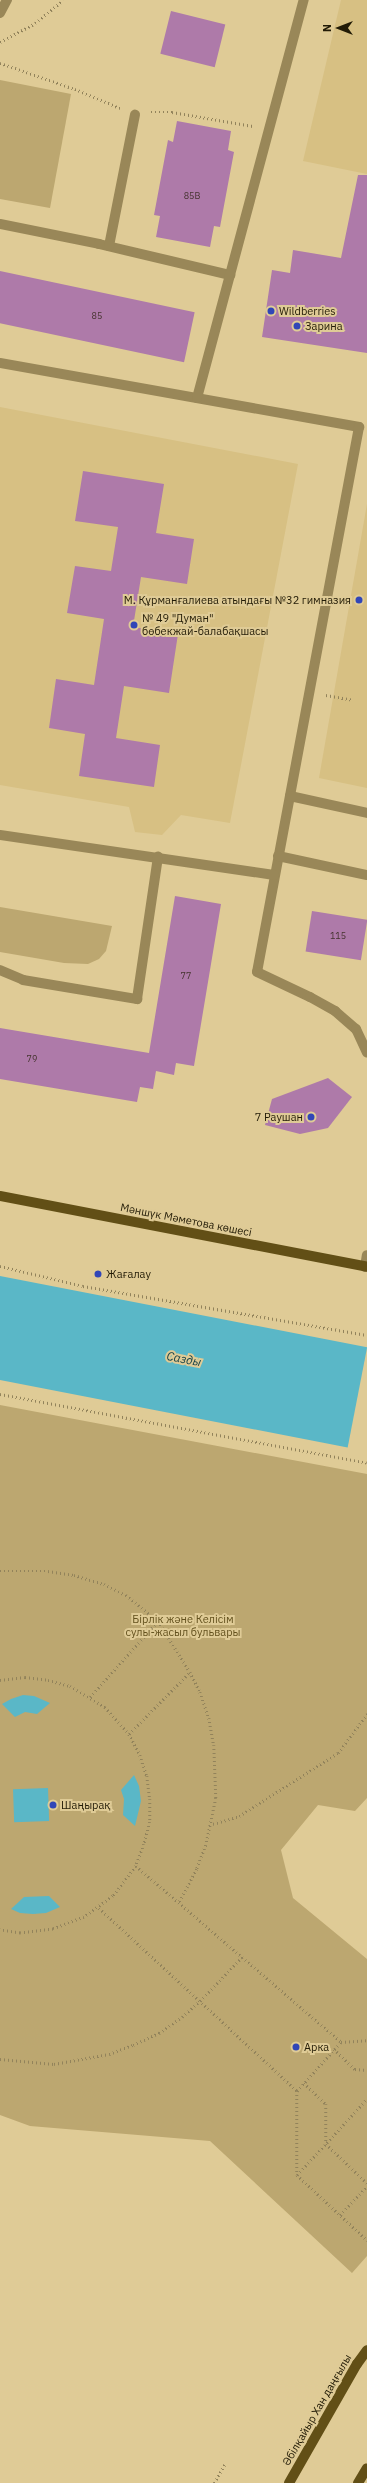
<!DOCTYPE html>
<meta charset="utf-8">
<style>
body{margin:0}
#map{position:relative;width:367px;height:2483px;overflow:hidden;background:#dfcb96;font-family:"IBM Plex Sans",sans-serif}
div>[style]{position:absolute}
.built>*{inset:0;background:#d7c083}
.green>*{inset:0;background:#bca770}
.water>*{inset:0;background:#5ab7c7;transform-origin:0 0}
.building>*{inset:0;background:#ae7aa9;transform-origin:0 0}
.path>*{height:2.5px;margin-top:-1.25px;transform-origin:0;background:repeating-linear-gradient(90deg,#92835b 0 1px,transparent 0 4px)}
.minor>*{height:10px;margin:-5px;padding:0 5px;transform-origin:5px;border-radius:5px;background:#998758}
.major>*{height:10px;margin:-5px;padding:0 5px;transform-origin:5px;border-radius:5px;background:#624f16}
.dots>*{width:11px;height:11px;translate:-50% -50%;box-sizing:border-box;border:2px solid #dfcb96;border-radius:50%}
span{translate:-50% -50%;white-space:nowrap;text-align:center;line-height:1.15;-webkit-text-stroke:4px #dfcb96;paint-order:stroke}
.number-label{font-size:9px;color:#45332f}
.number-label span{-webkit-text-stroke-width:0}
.poi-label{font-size:11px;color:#221b06}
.left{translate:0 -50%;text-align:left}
.right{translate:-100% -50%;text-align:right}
.street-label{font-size:11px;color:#221b06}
.park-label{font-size:11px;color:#63511e}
.water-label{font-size:12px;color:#133f46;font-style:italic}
.north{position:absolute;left:319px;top:8px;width:40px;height:40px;-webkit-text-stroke:3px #dfcb96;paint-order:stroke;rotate:270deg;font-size:11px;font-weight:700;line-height:16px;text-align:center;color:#221b06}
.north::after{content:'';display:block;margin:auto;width:14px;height:18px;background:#221b06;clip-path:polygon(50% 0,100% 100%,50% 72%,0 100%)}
</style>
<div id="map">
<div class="built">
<i style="clip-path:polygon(341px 0,367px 0,367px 174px,303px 161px)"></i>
<i style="clip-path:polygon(0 407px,298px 464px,230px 823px,181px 815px,162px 835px,135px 832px,129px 807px,0 785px)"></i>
<i style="clip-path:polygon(367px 504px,367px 788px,319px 778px)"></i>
</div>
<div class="green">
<i style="clip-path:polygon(0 80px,71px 94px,50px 208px,0 199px)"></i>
<i style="clip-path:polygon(0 907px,112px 926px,106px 951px,99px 959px,88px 964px,64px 963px,0 952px)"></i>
<i style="clip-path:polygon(0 1405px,367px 1474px,367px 1798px,355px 1811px,318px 1805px,281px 1850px,293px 1898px,367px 1959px,367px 2256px,352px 2273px,210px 2141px,30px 2126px,0 2115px)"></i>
</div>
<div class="water">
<i style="left:0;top:1276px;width:374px;height:102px;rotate:11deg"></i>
<i style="clip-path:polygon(23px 1695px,34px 1696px,50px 1703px,37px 1714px,25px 1712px,15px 1717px,2px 1704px,11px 1699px)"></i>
<i style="clip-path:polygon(134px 1775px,139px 1786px,141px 1801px,135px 1826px,123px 1815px,124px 1799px,121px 1790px)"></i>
<i style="left:48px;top:1788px;width:33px;height:35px;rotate:88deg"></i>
<i style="clip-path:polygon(49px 1896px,60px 1907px,46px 1913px,33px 1914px,20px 1913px,11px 1909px,24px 1897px)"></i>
</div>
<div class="building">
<i style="left:171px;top:11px;width:56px;height:44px;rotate:14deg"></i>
<i style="clip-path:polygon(177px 121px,231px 131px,228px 150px,234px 152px,220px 227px,214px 226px,210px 247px,156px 237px,160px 216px,154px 215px,168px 140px,173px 142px)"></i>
<i style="clip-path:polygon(358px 175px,367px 175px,367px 353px,262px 337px,272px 270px,290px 273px,293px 250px,341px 258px)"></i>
<i style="left:0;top:271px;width:199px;height:51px;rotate:12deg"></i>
<i style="clip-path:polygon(83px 471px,164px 484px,156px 533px,194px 539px,187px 584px,141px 577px,133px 627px,178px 634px,169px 693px,124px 686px,116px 738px,160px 745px,154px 787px,79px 776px,85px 734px,49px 728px,56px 679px,94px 685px,104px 619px,67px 613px,75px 566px,111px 571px,118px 527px,75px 521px)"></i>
<i style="clip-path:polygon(175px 896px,221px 904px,194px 1066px,176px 1063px,174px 1075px,156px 1071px,153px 1089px,140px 1087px,137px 1102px,0 1079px,0 1028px,149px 1053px)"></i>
<i style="left:312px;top:911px;width:56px;height:41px;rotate:9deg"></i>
<i style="clip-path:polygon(328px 1078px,352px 1097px,328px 1128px,300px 1134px,265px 1125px,272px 1099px)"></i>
</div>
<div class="path">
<i style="left:0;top:42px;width:40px;rotate:-28deg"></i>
<i style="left:35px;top:23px;width:36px;rotate:-39deg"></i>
<i style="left:0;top:63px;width:79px;rotate:19.1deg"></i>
<i style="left:75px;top:89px;width:49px;rotate:22.9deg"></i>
<i style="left:151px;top:112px;width:21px"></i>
<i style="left:172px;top:112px;width:82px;rotate:9.8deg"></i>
<i style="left:326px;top:695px;width:27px;rotate:10deg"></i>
<i style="left:0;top:1266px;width:85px;rotate:13.5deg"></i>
<i style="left:83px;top:1286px;width:288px;rotate:9.8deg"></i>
<i style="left:0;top:1394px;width:373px;rotate:10.6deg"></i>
<i style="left:0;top:1571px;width:48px"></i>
<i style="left:48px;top:1571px;width:26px;rotate:9deg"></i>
<i style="left:74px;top:1575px;width:31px;rotate:17deg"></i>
<i style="left:104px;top:1584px;width:25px;rotate:27deg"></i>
<i style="left:126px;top:1595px;width:41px;rotate:39.1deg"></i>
<i style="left:158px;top:1621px;width:60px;rotate:57.9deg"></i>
<i style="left:190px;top:1672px;width:22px;rotate:63deg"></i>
<i style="left:200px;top:1692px;width:28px;rotate:71deg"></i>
<i style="left:209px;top:1718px;width:27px;rotate:80deg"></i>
<i style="left:214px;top:1745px;width:53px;rotate:87.8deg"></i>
<i style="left:216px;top:1798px;width:48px;rotate:102deg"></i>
<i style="left:206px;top:1845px;width:26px;rotate:111deg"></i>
<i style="left:197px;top:1869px;width:38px;rotate:118deg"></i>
<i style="left:0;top:1680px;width:25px;rotate:-7deg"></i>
<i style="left:25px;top:1677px;width:23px;rotate:7deg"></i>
<i style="left:48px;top:1680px;width:23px;rotate:15deg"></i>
<i style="left:70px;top:1686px;width:41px;rotate:31deg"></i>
<i style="left:105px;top:1707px;width:36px;rotate:48deg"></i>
<i style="left:129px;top:1734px;width:24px;rotate:62deg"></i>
<i style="left:140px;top:1755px;width:22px;rotate:72deg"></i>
<i style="left:147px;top:1776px;width:23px;rotate:83deg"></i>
<i style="left:150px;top:1799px;width:23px;rotate:90deg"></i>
<i style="left:150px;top:1822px;width:23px;rotate:105deg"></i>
<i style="left:144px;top:1844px;width:23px;rotate:110deg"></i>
<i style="left:136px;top:1866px;width:38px;rotate:127deg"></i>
<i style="left:113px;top:1896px;width:36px;rotate:144deg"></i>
<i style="left:84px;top:1917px;width:33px;rotate:159deg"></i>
<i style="left:53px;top:1929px;width:33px;rotate:173deg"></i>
<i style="left:20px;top:1933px;width:20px;rotate:-171deg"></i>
<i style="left:90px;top:1697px;width:102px;rotate:-48.2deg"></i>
<i style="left:129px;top:1734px;width:87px;rotate:-45.5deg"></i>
<i style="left:213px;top:1824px;width:27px;rotate:-17deg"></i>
<i style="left:239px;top:1816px;width:117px;rotate:-32.5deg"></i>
<i style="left:338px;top:1753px;width:49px;rotate:-53.4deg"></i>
<i style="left:136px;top:1866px;width:270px;rotate:40.6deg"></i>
<i style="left:341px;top:2042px;width:26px;rotate:-4deg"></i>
<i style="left:99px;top:1908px;width:270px;rotate:42.7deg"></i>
<i style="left:297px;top:2091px;width:84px;rotate:90deg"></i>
<i style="left:297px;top:2175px;width:96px;rotate:42.9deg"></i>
<i style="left:334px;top:2049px;width:29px;rotate:44deg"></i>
<i style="left:355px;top:2069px;width:12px;rotate:5deg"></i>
<i style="left:0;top:2059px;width:54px;rotate:5.3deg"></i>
<i style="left:54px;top:2064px;width:56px;rotate:-10.3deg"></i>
<i style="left:109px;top:2054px;width:26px;rotate:-21deg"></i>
<i style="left:133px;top:2045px;width:29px;rotate:-25deg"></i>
<i style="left:159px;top:2033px;width:28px;rotate:-35deg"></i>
<i style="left:182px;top:2017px;width:24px;rotate:-42deg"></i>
<i style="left:200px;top:2001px;width:61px;rotate:-46.3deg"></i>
<i style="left:304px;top:2083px;width:30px;rotate:44deg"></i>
<i style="left:326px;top:2104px;width:40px;rotate:90deg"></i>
<i style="left:326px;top:2144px;width:57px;rotate:43.6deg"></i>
<i style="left:297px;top:2091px;width:66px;rotate:-48.1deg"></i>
<i style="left:297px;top:2175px;width:103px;rotate:-47.4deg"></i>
<i style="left:340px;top:2215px;width:40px;rotate:-47deg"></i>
<i style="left:214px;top:2483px;width:22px;rotate:-60deg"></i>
</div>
<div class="minor">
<i style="left:0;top:13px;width:15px;rotate:-62deg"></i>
<i style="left:0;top:224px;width:101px;rotate:11.4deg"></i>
<i style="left:99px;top:244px;width:135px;rotate:13.3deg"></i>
<i style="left:109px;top:246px;width:134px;rotate:-78.8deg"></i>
<i style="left:0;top:363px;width:365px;rotate:10.1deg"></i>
<i style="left:359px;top:427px;width:554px;rotate:100.6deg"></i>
<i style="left:257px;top:972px;width:59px;rotate:25.3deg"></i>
<i style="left:310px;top:997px;width:29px;rotate:29deg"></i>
<i style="left:335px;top:1011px;width:28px;rotate:41deg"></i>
<i style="left:356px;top:1029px;width:26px;rotate:65deg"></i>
<i style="left:197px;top:398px;width:412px;rotate:-75deg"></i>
<i style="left:290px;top:796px;width:79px;rotate:12.4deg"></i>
<i style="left:0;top:835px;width:277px;rotate:8.3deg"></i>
<i style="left:278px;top:856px;width:91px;rotate:12.1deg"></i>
<i style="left:0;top:970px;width:25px;rotate:23deg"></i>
<i style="left:23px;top:980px;width:116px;rotate:9.5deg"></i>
<i style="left:137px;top:999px;width:144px;rotate:-81.6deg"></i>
<i style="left:365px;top:1267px;width:12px;rotate:-81deg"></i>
</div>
<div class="major">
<i style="left:0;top:1196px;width:374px;rotate:10.9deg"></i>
<i style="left:289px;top:2483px;width:137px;rotate:-60.3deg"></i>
<i style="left:357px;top:2364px;width:17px;rotate:-54deg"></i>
<i style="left:358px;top:2483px;width:17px;rotate:-59deg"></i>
</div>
<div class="dots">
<i style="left:271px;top:311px;background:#3146b7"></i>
<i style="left:297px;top:326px;background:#3146b7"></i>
<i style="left:359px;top:600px;background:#3146b7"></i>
<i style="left:134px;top:625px;background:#3146b7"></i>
<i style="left:311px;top:1117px;background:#3146b7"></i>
<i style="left:98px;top:1274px;background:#3146b7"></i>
<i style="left:53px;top:1805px;background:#3146b7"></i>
<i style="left:296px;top:2047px;background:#3146b7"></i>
</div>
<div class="number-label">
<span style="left:192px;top:196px">85В</span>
<span style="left:97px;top:316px">85</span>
<span style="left:338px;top:936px">115</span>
<span style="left:186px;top:976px">77</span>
<span style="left:32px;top:1059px">79</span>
</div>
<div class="poi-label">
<span class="left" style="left:279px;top:311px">Wildberries</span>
<span class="left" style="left:305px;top:326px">Зарина</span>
<span class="right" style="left:351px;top:600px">М. Құрманғалиева атындағы №32 гимназия</span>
<span class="left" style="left:142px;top:625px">№ 49 "Думан"<br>бөбекжай-балабақшасы</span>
<span class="right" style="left:303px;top:1117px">7 Раушан</span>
<span class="left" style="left:106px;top:1274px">Жағалау</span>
<span class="left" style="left:61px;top:1805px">Шаңырақ</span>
<span class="left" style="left:304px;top:2047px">Арка</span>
</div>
<div class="street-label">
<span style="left:186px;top:1220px;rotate:11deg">Мәншүк Мәметова көшесі</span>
<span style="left:317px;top:2410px;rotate:-60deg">Әбілқайыр Хан даңғылы</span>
</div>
<div class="park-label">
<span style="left:183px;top:1626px">Бірлік және Келісім<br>сулы-жасыл бульвары</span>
</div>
<div class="water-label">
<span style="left:184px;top:1359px;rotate:11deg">Сазды</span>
</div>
<div class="north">N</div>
</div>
